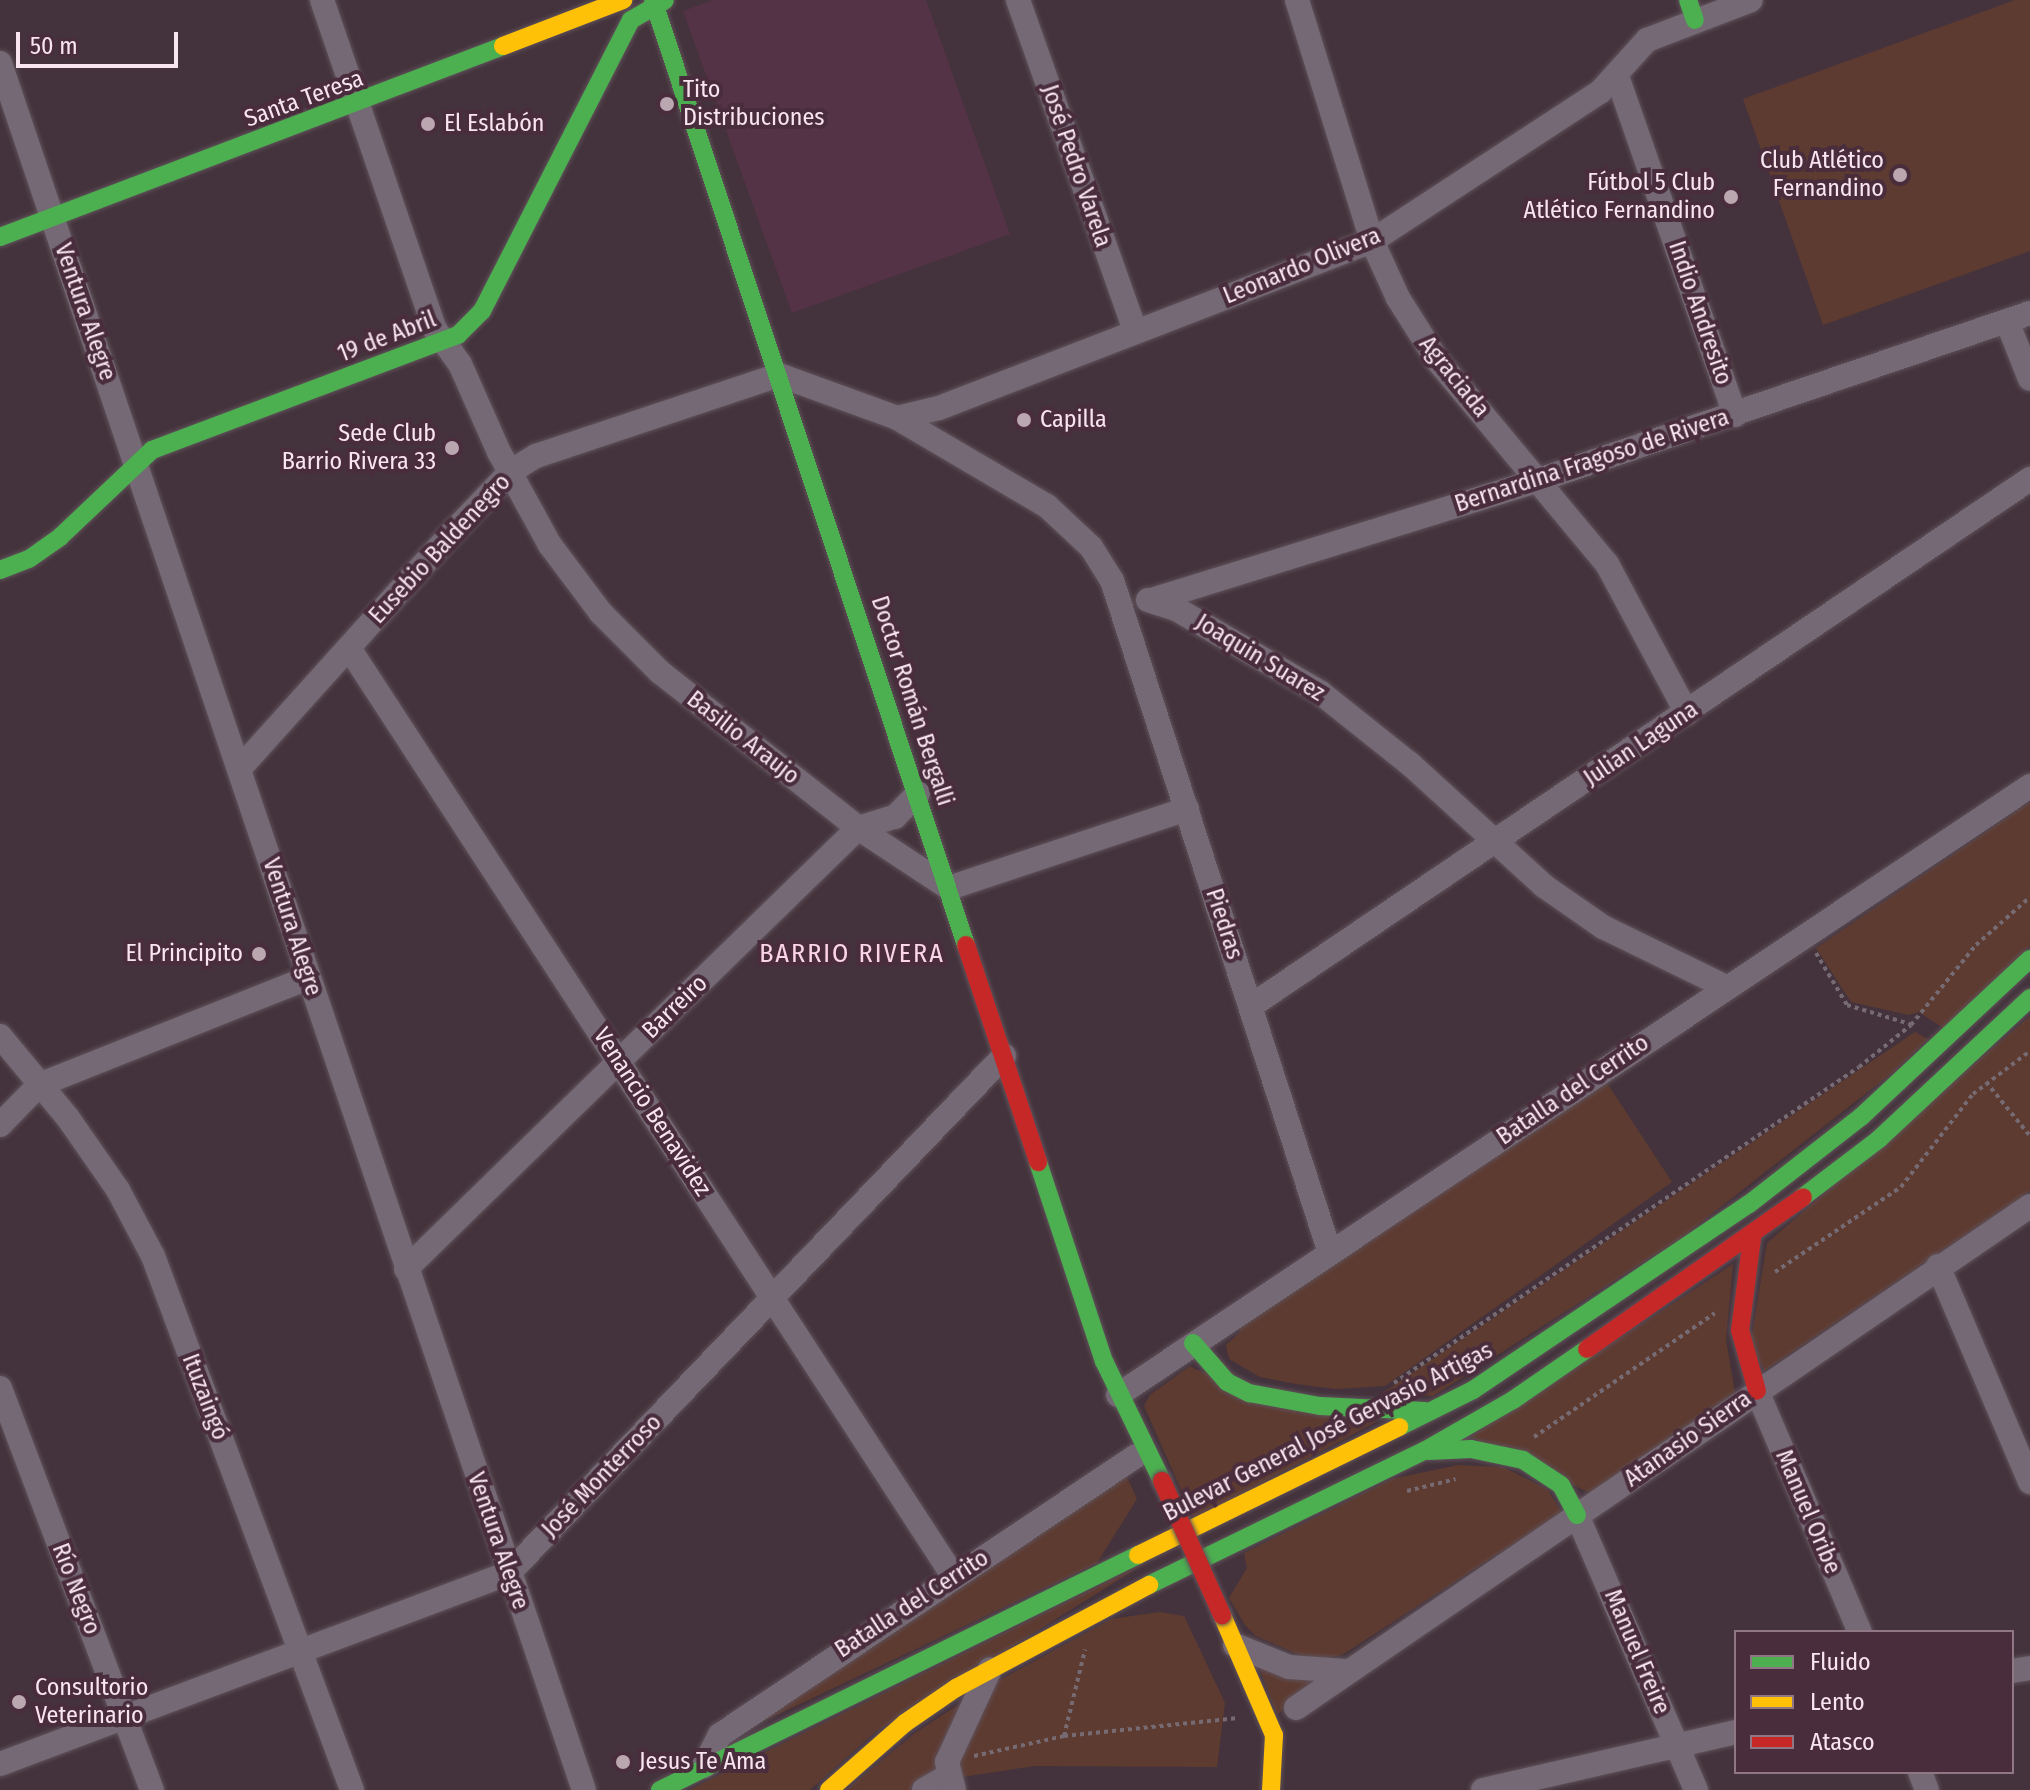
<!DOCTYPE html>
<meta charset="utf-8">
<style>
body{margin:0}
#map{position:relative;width:2030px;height:1790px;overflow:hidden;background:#44333c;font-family:"Fira Sans Condensed",sans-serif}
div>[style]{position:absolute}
.built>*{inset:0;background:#553346}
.green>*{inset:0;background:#5e3b31}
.path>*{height:4px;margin-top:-2px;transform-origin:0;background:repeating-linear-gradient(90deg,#766a73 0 4px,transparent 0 8px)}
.roads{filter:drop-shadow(0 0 2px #5f5159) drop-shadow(0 0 2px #5f5159)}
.street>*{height:24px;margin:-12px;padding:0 12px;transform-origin:12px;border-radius:12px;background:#746975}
.fast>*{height:18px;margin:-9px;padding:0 9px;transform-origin:9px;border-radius:9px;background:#4caf50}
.slow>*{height:18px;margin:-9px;padding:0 9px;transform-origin:9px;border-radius:9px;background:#ffc107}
.jam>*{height:18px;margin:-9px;padding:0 9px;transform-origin:9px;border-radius:9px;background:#c62828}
.bridges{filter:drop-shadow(0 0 2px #5f5159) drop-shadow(0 0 2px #5f5159)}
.jam-bridge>*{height:18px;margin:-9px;padding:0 9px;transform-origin:9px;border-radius:9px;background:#c62828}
.dots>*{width:22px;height:22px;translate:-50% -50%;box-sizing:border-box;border:4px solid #4a2d3c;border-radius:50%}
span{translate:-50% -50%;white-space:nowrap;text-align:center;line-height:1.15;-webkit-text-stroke:8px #4a2d3c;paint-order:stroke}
.poi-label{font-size:24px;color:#f9e5ef}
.left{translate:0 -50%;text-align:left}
.right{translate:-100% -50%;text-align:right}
.street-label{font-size:24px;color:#f9e5ef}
.neighbourhood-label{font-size:26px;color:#fcd5e8;letter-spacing:2px}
.legend{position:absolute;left:1734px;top:1630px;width:280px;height:144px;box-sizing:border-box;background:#4a2d3c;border:2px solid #907784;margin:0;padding:10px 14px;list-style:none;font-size:24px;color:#f9e5ef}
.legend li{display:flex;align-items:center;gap:16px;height:40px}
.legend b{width:40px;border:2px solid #907784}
.scale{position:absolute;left:16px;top:32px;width:162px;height:36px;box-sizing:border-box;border:4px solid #f9e5ef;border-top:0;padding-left:10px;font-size:24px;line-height:28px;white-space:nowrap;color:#f9e5ef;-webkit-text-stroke:6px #4a2d3c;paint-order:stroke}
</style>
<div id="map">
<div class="built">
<i style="clip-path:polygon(713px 0,926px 0,1010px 234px,792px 313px,683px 11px)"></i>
</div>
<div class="green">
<i style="clip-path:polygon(2015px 0,2030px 0,2030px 251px,1823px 325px,1743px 99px)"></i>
<i style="clip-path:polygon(2030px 802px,2030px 946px,1943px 1028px,1919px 1012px,1909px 1015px,1851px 1002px,1816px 948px)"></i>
<i style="clip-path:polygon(2030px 1016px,2030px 1191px,1764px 1371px,1751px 1341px,1767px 1243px)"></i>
<i style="clip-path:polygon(1915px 1032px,1928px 1039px,1892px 1073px,1681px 1238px,1433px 1396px,1381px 1394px)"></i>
<i style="clip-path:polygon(1605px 1080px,1672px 1182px,1385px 1386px,1336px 1389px,1296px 1384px,1260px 1377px,1229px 1359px,1226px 1345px,1240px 1332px,1239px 1326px)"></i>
<i style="clip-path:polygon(1733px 1264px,1726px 1339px,1735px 1393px,1590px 1493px,1470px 1437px)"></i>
<i style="clip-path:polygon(1190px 1366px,1197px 1370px,1376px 1422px,1194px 1519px,1144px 1406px,1150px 1395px)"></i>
<i style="clip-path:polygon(1458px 1465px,1503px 1467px,1547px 1489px,1562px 1512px,1342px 1655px,1324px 1659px,1300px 1655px,1256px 1636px,1245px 1625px,1229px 1598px,1247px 1568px,1244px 1553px,1392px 1479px)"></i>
<i style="clip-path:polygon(1126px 1475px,1137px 1499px,1097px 1563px,745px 1730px)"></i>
<i style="clip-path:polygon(1147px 1562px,874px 1733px,810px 1790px,689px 1790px)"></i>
<i style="clip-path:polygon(1160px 1612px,1184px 1616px,1225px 1703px,1217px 1767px,1034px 1766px,962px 1777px,934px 1790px,846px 1790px,915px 1733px,978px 1692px,1111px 1619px)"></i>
<i style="clip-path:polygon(1257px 1662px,1319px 1678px,1277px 1715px)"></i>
</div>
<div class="path">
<i style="left:1816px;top:953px;width:61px;rotate:59.2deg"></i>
<i style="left:1847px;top:1005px;width:66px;rotate:16.8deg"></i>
<i style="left:1986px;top:1082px;width:70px;rotate:50.8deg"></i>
<i style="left:1775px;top:1272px;width:152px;rotate:-34deg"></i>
<i style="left:1901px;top:1187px;width:118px;rotate:-52.3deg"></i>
<i style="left:1973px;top:1094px;width:71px;rotate:-37deg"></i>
<i style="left:1394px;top:1383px;width:562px;rotate:-34.2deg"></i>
<i style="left:1859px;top:1067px;width:67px;rotate:-38.9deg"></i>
<i style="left:1911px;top:1025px;width:103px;rotate:-50.9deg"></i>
<i style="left:1976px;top:945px;width:72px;rotate:-41.6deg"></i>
<i style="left:1534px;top:1437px;width:219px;rotate:-34.4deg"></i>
<i style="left:1407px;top:1491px;width:50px;rotate:-13.8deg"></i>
<i style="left:1064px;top:1736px;width:89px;rotate:-76.3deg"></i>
<i style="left:974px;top:1756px;width:92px;rotate:-12.5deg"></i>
<i style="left:1064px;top:1736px;width:175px;rotate:-5.9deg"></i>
</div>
<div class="roads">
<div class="street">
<i style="left:322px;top:0;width:347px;rotate:71.1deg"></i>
<i style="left:434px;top:328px;width:44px;rotate:54.2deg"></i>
<i style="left:460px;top:364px;width:96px;rotate:66.1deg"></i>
<i style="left:499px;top:452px;width:106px;rotate:61.3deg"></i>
<i style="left:550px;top:545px;width:85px;rotate:53.1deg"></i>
<i style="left:601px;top:613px;width:83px;rotate:45deg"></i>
<i style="left:660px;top:672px;width:252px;rotate:38.2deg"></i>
<i style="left:858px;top:828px;width:109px;rotate:33.4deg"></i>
<i style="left:949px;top:888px;width:251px;rotate:-18.4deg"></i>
<i style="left:1018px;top:0;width:351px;rotate:70.5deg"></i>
<i style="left:1297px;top:0;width:252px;rotate:72.7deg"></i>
<i style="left:1372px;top:241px;width:63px;rotate:65.5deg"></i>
<i style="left:1398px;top:298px;width:73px;rotate:57.8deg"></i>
<i style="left:1437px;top:360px;width:266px;rotate:50.2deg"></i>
<i style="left:1607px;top:564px;width:169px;rotate:61.8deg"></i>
<i style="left:0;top:63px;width:1823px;rotate:71.32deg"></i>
<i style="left:1617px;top:76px;width:359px;rotate:70.8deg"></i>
<i style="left:2007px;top:321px;width:62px;rotate:68.4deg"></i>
<i style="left:897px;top:418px;width:43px;rotate:-13.4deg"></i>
<i style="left:939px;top:408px;width:464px;rotate:-21.1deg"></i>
<i style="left:1372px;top:241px;width:272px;rotate:-33.2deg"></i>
<i style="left:1600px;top:92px;width:70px;rotate:-47.9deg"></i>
<i style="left:1647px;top:40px;width:111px;rotate:-21deg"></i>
<i style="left:1148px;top:600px;width:32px;rotate:18deg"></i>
<i style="left:1178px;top:610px;width:165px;rotate:30.1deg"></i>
<i style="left:1321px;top:693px;width:114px;rotate:38.6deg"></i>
<i style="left:1410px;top:764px;width:181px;rotate:42.3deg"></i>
<i style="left:1544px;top:886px;width:72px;rotate:34.8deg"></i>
<i style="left:1603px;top:927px;width:137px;rotate:26deg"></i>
<i style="left:1152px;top:600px;width:408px;rotate:-17.2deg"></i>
<i style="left:1542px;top:479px;width:515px;rotate:-18.79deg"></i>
<i style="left:349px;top:648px;width:1109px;rotate:56.93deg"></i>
<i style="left:241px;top:767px;width:315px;rotate:-48deg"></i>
<i style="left:452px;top:533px;width:84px;rotate:-46.4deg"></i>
<i style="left:510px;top:472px;width:31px;rotate:-32deg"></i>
<i style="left:536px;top:456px;width:256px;rotate:-18.4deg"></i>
<i style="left:779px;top:375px;width:126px;rotate:20deg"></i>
<i style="left:897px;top:418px;width:174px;rotate:30.4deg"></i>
<i style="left:1047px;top:506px;width:60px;rotate:43deg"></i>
<i style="left:1091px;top:547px;width:39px;rotate:58deg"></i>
<i style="left:1112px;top:580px;width:707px;rotate:72.05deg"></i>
<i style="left:1251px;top:1006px;width:941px;rotate:-34.08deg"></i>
<i style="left:0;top:1036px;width:107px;rotate:50.3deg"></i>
<i style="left:68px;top:1118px;width:88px;rotate:55.2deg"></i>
<i style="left:118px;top:1190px;width:75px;rotate:62.1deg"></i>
<i style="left:153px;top:1256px;width:570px;rotate:69.56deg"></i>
<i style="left:0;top:1125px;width:56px;rotate:-45.7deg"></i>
<i style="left:39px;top:1085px;width:289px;rotate:-21.7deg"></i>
<i style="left:1938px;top:1266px;width:235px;rotate:66.9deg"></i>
<i style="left:406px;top:1269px;width:631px;rotate:-44.29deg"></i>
<i style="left:858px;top:828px;width:39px;rotate:-17deg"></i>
<i style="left:895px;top:817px;width:33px;rotate:-46deg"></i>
<i style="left:0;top:1388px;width:430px;rotate:69.3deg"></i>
<i style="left:1757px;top:1391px;width:262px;rotate:66.9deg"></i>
<i style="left:1118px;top:1395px;width:1097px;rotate:-33.73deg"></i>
<i style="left:1577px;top:1515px;width:300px;rotate:66.6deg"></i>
<i style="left:1235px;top:1645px;width:58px;rotate:22.2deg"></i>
<i style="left:1289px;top:1667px;width:57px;rotate:4deg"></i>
<i style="left:2012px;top:1671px;width:18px;rotate:-9deg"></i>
<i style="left:1296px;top:1708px;width:889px;rotate:-34.37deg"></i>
<i style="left:0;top:1764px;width:544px;rotate:-20.57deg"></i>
<i style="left:509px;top:1573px;width:716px;rotate:-46.25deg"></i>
<i style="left:704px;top:1766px;width:35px;rotate:-63deg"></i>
<i style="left:720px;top:1735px;width:501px;rotate:-33.85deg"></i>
<i style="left:1920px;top:1772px;width:19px;rotate:69deg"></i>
<i style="left:924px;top:1790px;width:28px;rotate:-30deg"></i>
<i style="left:954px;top:1790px;width:29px;rotate:-104deg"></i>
<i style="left:947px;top:1762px;width:102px;rotate:-65.2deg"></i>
<i style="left:1483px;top:1790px;width:260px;rotate:-12.9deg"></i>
</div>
<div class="fast">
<i style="left:653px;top:0;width:995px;rotate:71.67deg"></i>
<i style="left:1688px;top:0;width:21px;rotate:71deg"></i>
<i style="left:0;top:237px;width:538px;rotate:-20.79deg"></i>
<i style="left:0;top:570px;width:31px;rotate:-21deg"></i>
<i style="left:29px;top:559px;width:38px;rotate:-35deg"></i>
<i style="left:60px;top:537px;width:127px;rotate:-43.4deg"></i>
<i style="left:152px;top:450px;width:327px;rotate:-20.6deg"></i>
<i style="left:458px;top:335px;width:34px;rotate:-45deg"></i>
<i style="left:482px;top:311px;width:327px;rotate:-62.9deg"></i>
<i style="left:631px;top:20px;width:39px;rotate:-30deg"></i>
<i style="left:1038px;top:1162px;width:210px;rotate:71.7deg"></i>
<i style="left:1104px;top:1361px;width:133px;rotate:64.2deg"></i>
<i style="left:1803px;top:1197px;width:96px;rotate:-37.3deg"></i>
<i style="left:1879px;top:1139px;width:207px;rotate:-43deg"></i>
<i style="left:1193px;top:1343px;width:52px;rotate:48.9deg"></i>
<i style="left:1227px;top:1382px;width:25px;rotate:27deg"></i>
<i style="left:1249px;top:1393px;width:72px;rotate:10.4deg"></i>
<i style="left:1320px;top:1406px;width:105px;rotate:2.7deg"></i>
<i style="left:1399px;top:1427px;width:83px;rotate:-26.6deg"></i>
<i style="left:1473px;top:1390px;width:333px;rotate:-34deg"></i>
<i style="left:1749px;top:1204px;width:143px;rotate:-37.9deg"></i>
<i style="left:1862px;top:1116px;width:230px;rotate:-43.1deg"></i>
<i style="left:1429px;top:1451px;width:42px;rotate:-2.7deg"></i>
<i style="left:1471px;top:1449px;width:53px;rotate:11.9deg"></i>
<i style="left:1523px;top:1460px;width:45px;rotate:33.3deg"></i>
<i style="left:1561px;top:1485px;width:34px;rotate:62deg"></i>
<i style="left:1149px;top:1585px;width:306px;rotate:-26deg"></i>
<i style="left:1424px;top:1451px;width:103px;rotate:-29.8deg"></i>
<i style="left:1513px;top:1400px;width:90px;rotate:-34.6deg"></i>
<i style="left:660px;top:1790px;width:533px;rotate:-26.18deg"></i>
</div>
<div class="slow">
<i style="left:503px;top:46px;width:129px;rotate:-21deg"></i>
<i style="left:1138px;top:1555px;width:291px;rotate:-26.1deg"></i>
<i style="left:1222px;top:1615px;width:131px;rotate:66.6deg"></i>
<i style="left:1274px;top:1735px;width:55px;rotate:93.1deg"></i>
<i style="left:829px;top:1790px;width:101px;rotate:-41.4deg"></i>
<i style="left:905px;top:1723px;width:62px;rotate:-34.5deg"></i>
<i style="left:956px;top:1688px;width:219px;rotate:-28.1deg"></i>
</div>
<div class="jam">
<i style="left:966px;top:945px;width:229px;rotate:71.6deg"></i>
<i style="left:1752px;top:1238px;width:93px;rotate:97.4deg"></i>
<i style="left:1740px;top:1330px;width:63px;rotate:74.4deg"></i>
<i style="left:1587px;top:1349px;width:264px;rotate:-35.1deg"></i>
</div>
</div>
<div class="bridges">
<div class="jam-bridge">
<i style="left:1162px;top:1481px;width:147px;rotate:65.9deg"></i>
</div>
</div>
<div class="dots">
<i style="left:667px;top:104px;background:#baa7b0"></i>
<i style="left:428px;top:124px;background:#baa7b0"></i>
<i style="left:1900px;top:175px;background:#baa7b0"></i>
<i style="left:1731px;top:197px;background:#baa7b0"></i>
<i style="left:1024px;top:420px;background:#baa7b0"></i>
<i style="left:452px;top:448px;background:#baa7b0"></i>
<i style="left:259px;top:954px;background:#baa7b0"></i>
<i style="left:19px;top:1702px;background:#baa7b0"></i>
<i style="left:623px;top:1762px;background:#baa7b0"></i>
</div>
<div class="poi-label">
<span class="left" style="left:683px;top:104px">Tito<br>Distribuciones</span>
<span class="left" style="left:444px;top:124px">El Eslabón</span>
<span class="right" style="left:1884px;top:175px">Club Atlético<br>Fernandino</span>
<span class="right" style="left:1715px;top:197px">Fútbol 5 Club<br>Atlético Fernandino</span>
<span class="left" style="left:1040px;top:420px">Capilla</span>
<span class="right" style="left:436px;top:448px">Sede Club<br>Barrio Rivera 33</span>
<span class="right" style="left:243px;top:954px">El Principito</span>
<span class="left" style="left:35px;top:1702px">Consultorio<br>Veterinario</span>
<span class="left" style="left:639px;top:1762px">Jesus Te Ama</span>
</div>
<div class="street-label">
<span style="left:304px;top:99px;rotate:-20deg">Santa Teresa</span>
<span style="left:1076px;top:166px;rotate:71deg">José Pedro Varela</span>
<span style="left:1302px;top:266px;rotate:-22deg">Leonardo Olivera</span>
<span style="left:85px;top:312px;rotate:71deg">Ventura Alegre</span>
<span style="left:1700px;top:313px;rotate:71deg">Indio Andresito</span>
<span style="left:387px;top:337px;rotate:-21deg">19 de Abril</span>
<span style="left:1454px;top:377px;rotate:51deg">Agraciada</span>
<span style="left:1592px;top:461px;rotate:-18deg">Bernardina Fragoso de Rivera</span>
<span style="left:440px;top:549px;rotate:-47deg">Eusebio Baldenegro</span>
<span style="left:1260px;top:658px;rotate:31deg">Joaquin Suarez</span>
<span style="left:912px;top:701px;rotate:72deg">Doctor Román Bergalli</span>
<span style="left:743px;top:738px;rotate:38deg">Basilio Araujo</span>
<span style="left:1641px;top:744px;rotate:-34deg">Julian Laguna</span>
<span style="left:1224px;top:924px;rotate:72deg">Piedras</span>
<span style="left:292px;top:927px;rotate:72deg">Ventura Alegre</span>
<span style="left:675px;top:1007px;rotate:-44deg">Barreiro</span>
<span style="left:1573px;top:1090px;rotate:-34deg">Batalla del Cerrito</span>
<span style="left:652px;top:1112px;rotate:57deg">Venancio Benavidez</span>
<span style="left:205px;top:1397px;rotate:69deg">Ituzaingó</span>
<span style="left:1328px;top:1432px;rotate:-27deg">Bulevar General José Gervasio Artigas</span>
<span style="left:1688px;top:1439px;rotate:-35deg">Atanasio Sierra</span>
<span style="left:602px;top:1476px;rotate:-46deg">José Monterroso</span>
<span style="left:1808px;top:1512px;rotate:67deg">Manuel Oribe</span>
<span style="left:498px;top:1541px;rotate:71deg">Ventura Alegre</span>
<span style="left:76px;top:1589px;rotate:69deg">Río Negro</span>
<span style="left:912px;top:1604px;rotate:-33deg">Batalla del Cerrito</span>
<span style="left:1637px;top:1652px;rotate:67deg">Manuel Freire</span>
</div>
<div class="neighbourhood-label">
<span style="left:852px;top:954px">BARRIO RIVERA</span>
</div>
<ul class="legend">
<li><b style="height:10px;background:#4caf50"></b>Fluido</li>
<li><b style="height:10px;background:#ffc107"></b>Lento</li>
<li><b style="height:10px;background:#c62828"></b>Atasco</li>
</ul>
<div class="scale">50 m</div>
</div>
